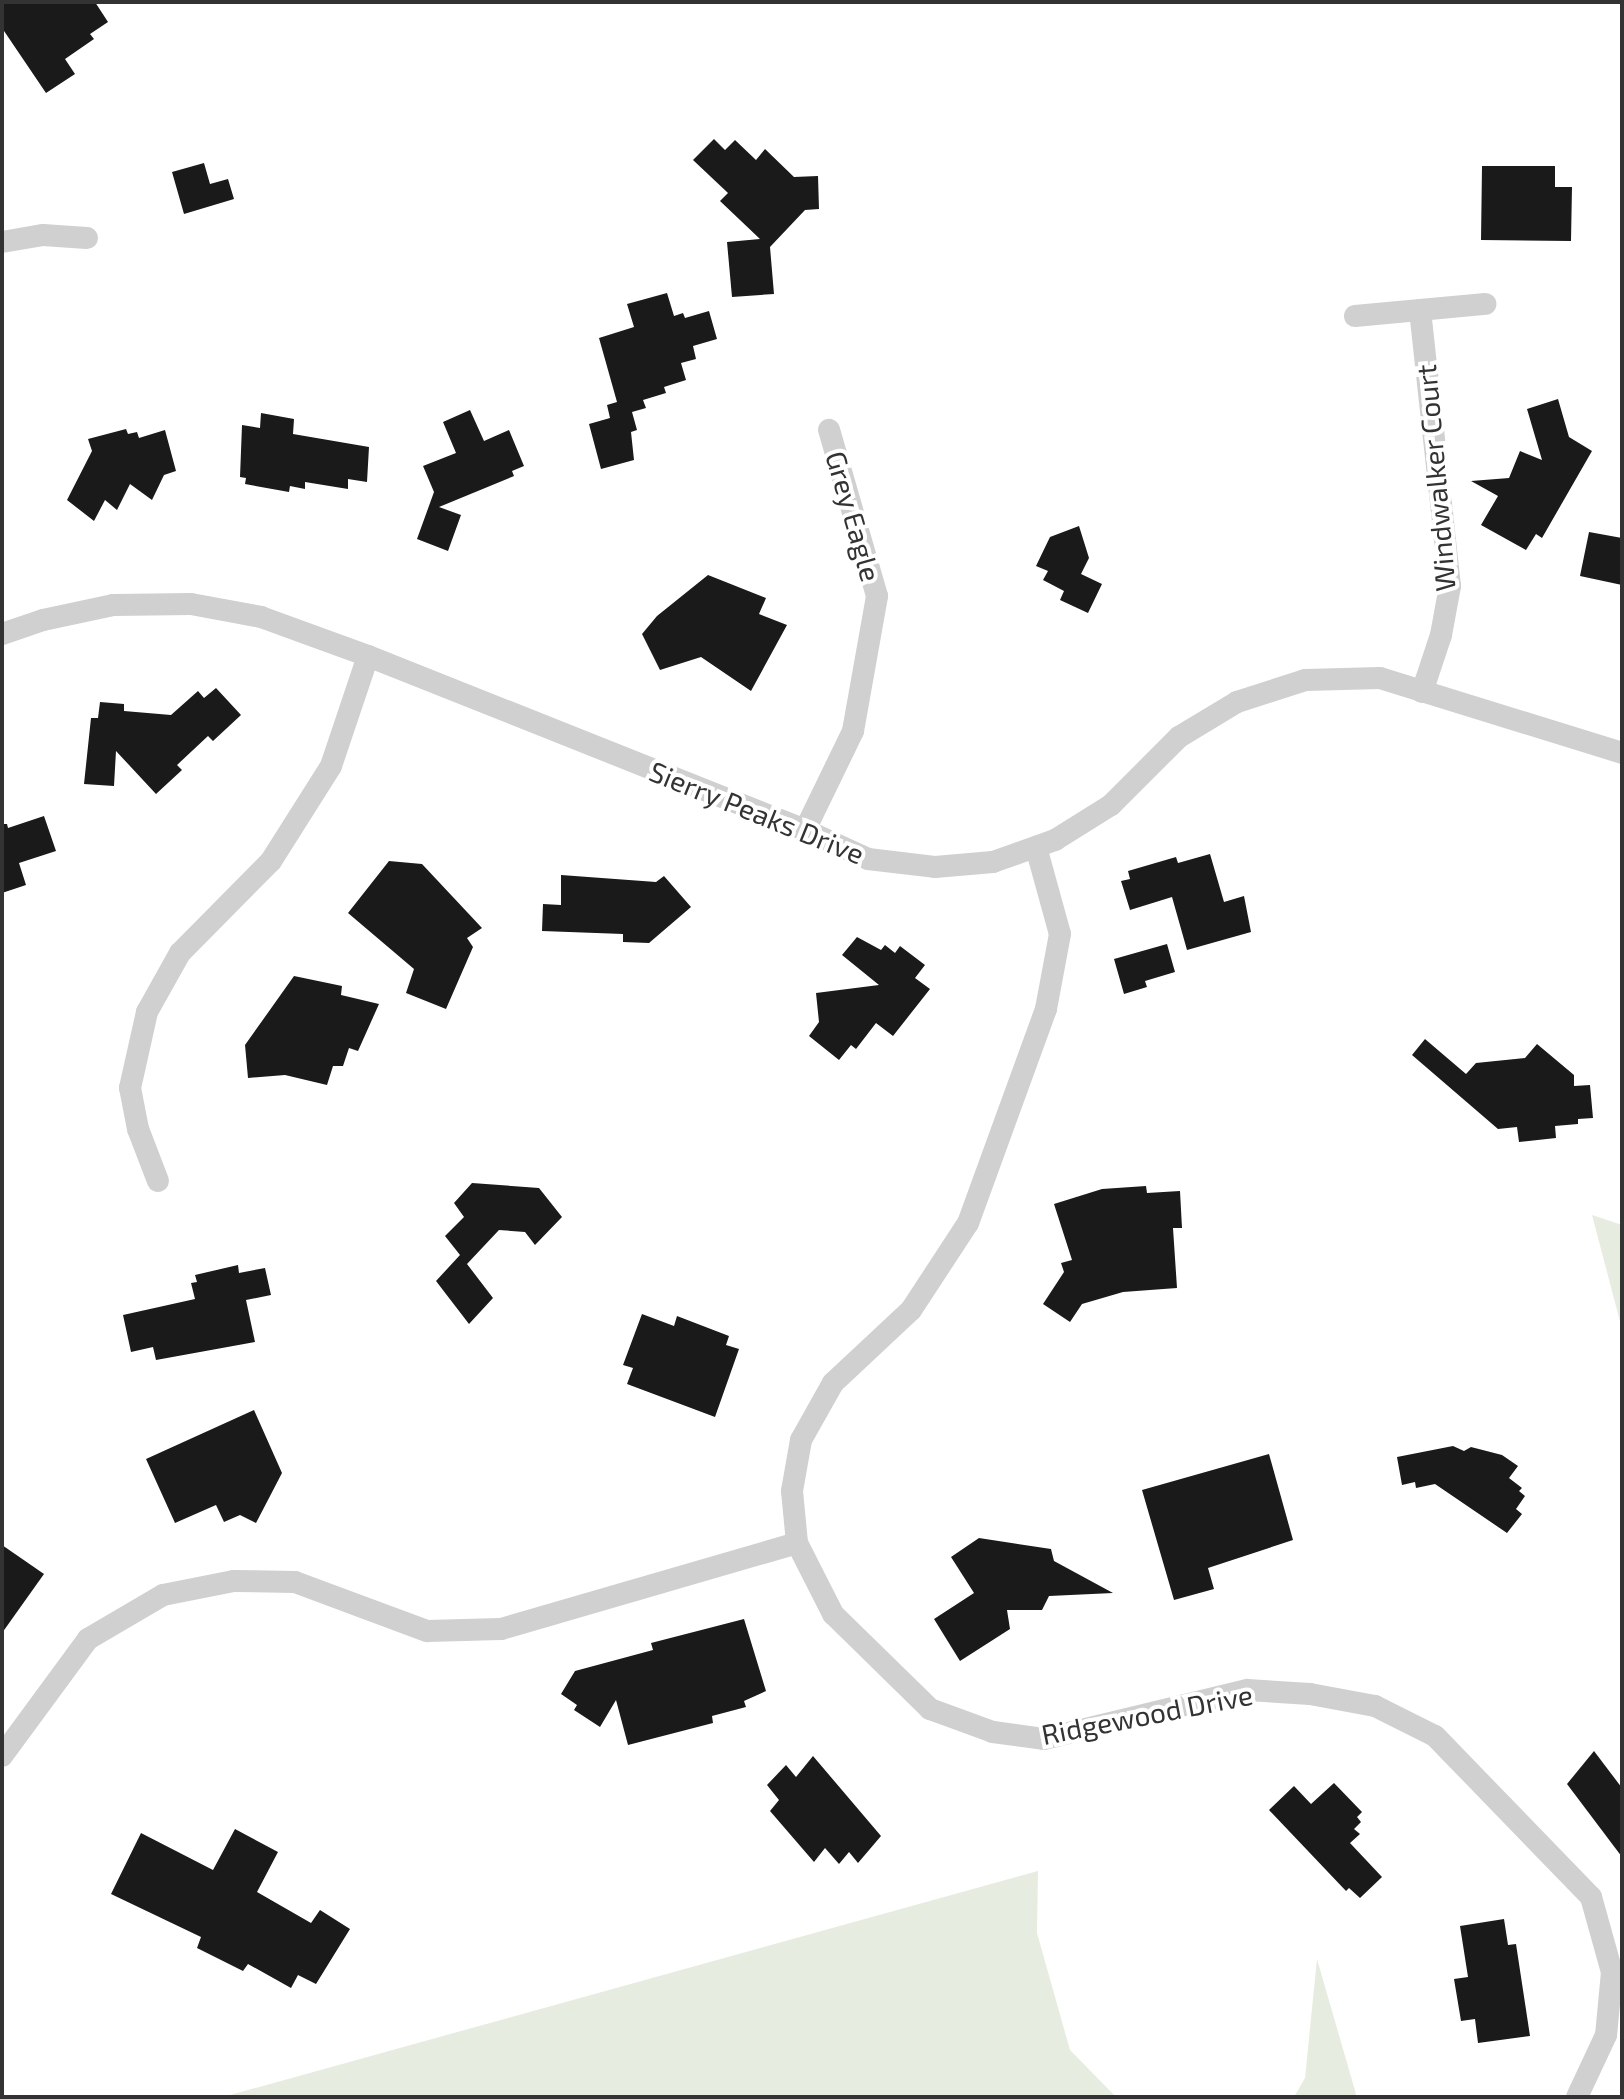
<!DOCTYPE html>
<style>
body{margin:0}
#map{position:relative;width:1624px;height:2099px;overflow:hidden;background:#fff;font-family:"Exo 2",sans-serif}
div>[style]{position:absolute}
.green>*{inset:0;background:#e6ecdf}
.building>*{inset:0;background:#1a1a1a}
.street>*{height:22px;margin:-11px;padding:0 11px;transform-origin:11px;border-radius:11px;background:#d0d0d0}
span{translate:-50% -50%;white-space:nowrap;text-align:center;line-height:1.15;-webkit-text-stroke:8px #fff;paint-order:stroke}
.street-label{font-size:28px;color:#333}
.frame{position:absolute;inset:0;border:4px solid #333;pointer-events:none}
</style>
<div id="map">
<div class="green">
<i style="clip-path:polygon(1592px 1215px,1622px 1225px,1622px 1329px)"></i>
<i style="clip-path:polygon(1038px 1871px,1037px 1933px,1070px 2050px,1116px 2097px,223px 2097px)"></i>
<i style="clip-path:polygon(1317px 1959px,1356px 2094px,1355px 2097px,1294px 2097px,1305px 2078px)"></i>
</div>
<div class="building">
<i style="clip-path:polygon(2px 2px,95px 2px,108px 22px,90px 34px,94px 39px,65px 59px,75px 74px,46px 93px,2px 28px)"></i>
<i style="clip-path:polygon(714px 139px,725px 150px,735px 140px,756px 160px,765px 149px,794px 177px,818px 176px,819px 209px,805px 210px,770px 247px,774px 294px,732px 297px,727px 242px,760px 239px,720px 201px,728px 193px,693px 160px)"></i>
<i style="clip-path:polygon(204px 163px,210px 184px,228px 179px,234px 199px,184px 214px,172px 172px)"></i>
<i style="clip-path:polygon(1482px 166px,1555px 166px,1555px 187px,1572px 187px,1571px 241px,1481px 240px)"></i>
<i style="clip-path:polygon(667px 293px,674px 316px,683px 313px,685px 318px,709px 311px,717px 339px,693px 346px,696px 359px,681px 363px,686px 380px,664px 387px,666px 393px,643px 400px,646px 408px,632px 412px,637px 430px,631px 432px,634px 460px,601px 469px,589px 424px,610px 418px,607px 405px,617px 402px,599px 338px,634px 327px,627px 304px)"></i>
<i style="clip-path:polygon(1558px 399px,1569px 437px,1592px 451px,1542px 538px,1536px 534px,1526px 550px,1481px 525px,1498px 496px,1471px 481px,1509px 478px,1520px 451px,1542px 460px,1527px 409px)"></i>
<i style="clip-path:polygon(470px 410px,484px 441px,509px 430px,524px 466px,512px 471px,514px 476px,439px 507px,461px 515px,448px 551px,417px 539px,434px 492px,423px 466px,456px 453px,443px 422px)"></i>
<i style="clip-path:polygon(261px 413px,294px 419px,293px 434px,369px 447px,367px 482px,348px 479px,348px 489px,305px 482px,305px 489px,290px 486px,289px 492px,245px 484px,246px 478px,240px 477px,242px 425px,260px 428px)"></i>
<i style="clip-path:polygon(126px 429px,128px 434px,137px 432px,139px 438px,165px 430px,176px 471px,164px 475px,152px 500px,130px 484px,117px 510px,105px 500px,94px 521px,67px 500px,92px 451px,88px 439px)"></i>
<i style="clip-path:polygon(1079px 526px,1089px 558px,1081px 574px,1102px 584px,1088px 613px,1060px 600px,1064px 591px,1043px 580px,1048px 571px,1036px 566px,1050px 537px)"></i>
<i style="clip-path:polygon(1589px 532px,1622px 538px,1622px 585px,1580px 576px)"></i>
<i style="clip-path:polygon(708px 575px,766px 598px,759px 614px,787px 625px,751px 691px,701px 657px,660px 670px,642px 634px,657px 616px)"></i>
<i style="clip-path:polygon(216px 688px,241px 715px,213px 741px,208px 736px,177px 765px,182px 770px,156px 794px,116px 751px,114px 786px,84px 784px,91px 718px,98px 718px,100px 702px,124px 704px,124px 711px,171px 715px,198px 691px,204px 698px)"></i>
<i style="clip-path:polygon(44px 816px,56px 851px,19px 863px,26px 885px,2px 893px,2px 824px,7px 824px,8px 828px)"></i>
<i style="clip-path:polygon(1210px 854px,1224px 902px,1244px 896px,1251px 932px,1187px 950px,1172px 897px,1130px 910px,1121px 881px,1130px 879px,1128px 871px,1176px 857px,1178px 863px)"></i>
<i style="clip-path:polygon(389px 861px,422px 864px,482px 928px,467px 938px,473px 947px,446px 1009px,406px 993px,414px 969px,348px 913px)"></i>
<i style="clip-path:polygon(561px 875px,656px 882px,664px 876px,691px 907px,649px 943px,623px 942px,623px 934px,542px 931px,543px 904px,561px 905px)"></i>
<i style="clip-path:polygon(857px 937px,881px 950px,885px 945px,895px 953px,900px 946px,925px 965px,915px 978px,930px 989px,893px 1036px,876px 1023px,856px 1049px,851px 1045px,839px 1060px,809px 1036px,819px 1022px,816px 993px,879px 985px,842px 955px)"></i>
<i style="clip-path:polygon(1167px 944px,1175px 972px,1145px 981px,1147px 987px,1124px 994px,1114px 959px)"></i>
<i style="clip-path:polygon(294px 976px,342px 986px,341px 995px,379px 1004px,358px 1051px,349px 1048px,343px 1066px,333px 1066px,327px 1085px,285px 1075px,248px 1078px,245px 1045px)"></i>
<i style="clip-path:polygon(1425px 1039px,1466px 1074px,1476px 1063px,1525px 1058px,1537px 1044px,1574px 1075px,1574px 1086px,1590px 1085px,1593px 1118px,1578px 1119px,1578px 1124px,1555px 1126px,1556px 1138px,1519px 1142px,1517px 1127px,1498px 1129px,1412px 1055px)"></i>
<i style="clip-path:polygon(472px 1183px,539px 1188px,562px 1217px,535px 1245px,525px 1232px,499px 1230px,467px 1264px,493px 1298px,469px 1324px,436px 1281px,460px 1255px,445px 1236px,464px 1217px,454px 1203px)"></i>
<i style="clip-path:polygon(1146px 1186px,1147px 1193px,1180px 1191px,1182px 1228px,1173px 1228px,1177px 1288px,1123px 1292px,1082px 1304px,1070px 1322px,1043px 1304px,1064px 1272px,1061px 1263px,1072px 1260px,1054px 1204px,1102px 1189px)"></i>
<i style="clip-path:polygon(238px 1265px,239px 1273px,265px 1268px,271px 1295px,246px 1300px,255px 1342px,156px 1360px,153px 1347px,131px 1352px,123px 1315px,195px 1299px,191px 1283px,197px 1282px,195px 1275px)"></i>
<i style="clip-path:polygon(642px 1314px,674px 1326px,677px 1316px,729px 1336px,726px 1345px,739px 1349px,715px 1417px,627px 1384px,633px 1368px,623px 1365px)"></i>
<i style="clip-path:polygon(254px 1410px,282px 1473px,256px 1523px,240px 1515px,224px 1522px,216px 1505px,175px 1523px,146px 1459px)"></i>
<i style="clip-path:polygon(1453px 1446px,1464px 1451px,1471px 1447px,1502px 1455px,1518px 1466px,1509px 1478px,1522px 1488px,1519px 1491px,1525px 1496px,1516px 1509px,1522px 1514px,1507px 1533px,1435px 1484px,1416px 1488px,1415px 1482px,1402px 1485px,1397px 1457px)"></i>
<i style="clip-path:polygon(1269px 1454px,1293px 1540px,1208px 1568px,1214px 1589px,1174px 1600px,1142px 1490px)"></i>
<i style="clip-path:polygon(979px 1538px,1051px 1549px,1054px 1561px,1113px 1593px,1049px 1596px,1042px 1610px,1007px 1610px,1010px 1629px,960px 1661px,934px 1619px,974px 1593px,951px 1557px)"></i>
<i style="clip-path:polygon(2px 1545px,44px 1574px,2px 1633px)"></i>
<i style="clip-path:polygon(744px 1619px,766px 1691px,744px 1701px,746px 1707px,712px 1716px,713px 1723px,628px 1745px,616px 1700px,600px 1727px,574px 1710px,577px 1705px,561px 1694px,575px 1671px,653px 1650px,651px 1643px)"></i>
<i style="clip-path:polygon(1594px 1751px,1622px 1788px,1622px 1857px,1567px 1784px)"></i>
<i style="clip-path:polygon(813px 1756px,881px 1836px,858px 1863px,849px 1852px,839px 1864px,825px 1848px,814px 1862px,770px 1811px,779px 1800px,767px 1785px,786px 1765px,796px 1777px)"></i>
<i style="clip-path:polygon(1334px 1783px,1362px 1812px,1357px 1817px,1361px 1822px,1354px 1829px,1360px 1834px,1350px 1843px,1382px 1877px,1360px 1898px,1349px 1888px,1346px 1891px,1269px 1810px,1294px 1786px,1311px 1804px)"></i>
<i style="clip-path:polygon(235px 1829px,278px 1852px,257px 1892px,311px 1923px,320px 1910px,350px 1929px,316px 1984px,298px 1975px,291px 1988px,248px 1964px,243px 1971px,197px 1948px,201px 1937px,111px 1894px,141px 1833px,213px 1870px)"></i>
<i style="clip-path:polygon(1504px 1919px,1508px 1945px,1516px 1944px,1530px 2036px,1478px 2043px,1475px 2019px,1461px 2021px,1454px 1979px,1468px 1977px,1460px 1926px)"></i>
</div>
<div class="street">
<i style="left:2px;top:242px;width:42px;rotate:-9.7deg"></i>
<i style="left:43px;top:235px;width:44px;rotate:3.9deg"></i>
<i style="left:1420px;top:310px;width:278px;rotate:83.8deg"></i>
<i style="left:1450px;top:586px;width:50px;rotate:100.4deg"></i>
<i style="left:1441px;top:635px;width:60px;rotate:108.4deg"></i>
<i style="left:1355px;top:316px;width:131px;rotate:-5.3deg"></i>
<i style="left:2px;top:634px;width:43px;rotate:-18.9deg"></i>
<i style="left:43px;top:620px;width:72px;rotate:-12.1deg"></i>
<i style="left:113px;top:605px;width:78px;rotate:-0.7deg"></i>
<i style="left:191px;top:604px;width:71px;rotate:10.5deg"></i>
<i style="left:261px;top:617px;width:114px;rotate:20deg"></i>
<i style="left:368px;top:656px;width:470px;rotate:21.7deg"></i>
<i style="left:805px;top:830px;width:69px;rotate:24.7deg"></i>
<i style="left:868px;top:859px;width:67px;rotate:6.8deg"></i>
<i style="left:935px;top:867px;width:58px;rotate:-4.9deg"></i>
<i style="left:993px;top:862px;width:66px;rotate:-19.5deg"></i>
<i style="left:1055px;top:840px;width:66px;rotate:-32deg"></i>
<i style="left:1111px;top:805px;width:96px;rotate:-45deg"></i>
<i style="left:1179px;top:737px;width:68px;rotate:-31.1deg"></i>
<i style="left:1237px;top:702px;width:71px;rotate:-17.9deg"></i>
<i style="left:1305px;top:680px;width:75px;rotate:-1.5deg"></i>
<i style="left:1380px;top:678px;width:253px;rotate:17.2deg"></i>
<i style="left:805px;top:830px;width:110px;rotate:-64.1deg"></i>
<i style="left:853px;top:731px;width:137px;rotate:-79.9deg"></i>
<i style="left:877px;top:596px;width:173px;rotate:-106.1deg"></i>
<i style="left:1036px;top:847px;width:90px;rotate:74.6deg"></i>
<i style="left:1060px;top:934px;width:76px;rotate:100.6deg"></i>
<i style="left:1046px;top:1009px;width:228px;rotate:110deg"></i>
<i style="left:968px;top:1223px;width:104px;rotate:123.2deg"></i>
<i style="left:911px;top:1310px;width:107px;rotate:136.9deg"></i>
<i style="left:833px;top:1383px;width:65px;rotate:119.3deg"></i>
<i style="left:801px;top:1440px;width:52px;rotate:100deg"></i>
<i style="left:792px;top:1491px;width:52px;rotate:84.5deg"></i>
<i style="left:797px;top:1543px;width:80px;rotate:63.1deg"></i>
<i style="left:833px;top:1614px;width:136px;rotate:44.4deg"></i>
<i style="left:930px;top:1709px;width:67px;rotate:20.1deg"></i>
<i style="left:993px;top:1732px;width:51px;rotate:7.8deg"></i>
<i style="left:1044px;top:1739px;width:209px;rotate:-13.6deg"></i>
<i style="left:1247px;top:1690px;width:63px;rotate:3.6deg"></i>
<i style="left:1310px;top:1694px;width:66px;rotate:10.5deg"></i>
<i style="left:1375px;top:1706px;width:67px;rotate:26.6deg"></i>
<i style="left:1435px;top:1736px;width:224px;rotate:45.9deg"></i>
<i style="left:1591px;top:1897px;width:78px;rotate:74.4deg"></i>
<i style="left:1612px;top:1972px;width:63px;rotate:95.4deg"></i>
<i style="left:1606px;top:2035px;width:68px;rotate:115.1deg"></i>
<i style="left:158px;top:1181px;width:56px;rotate:-111deg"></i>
<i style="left:138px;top:1129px;width:42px;rotate:-101deg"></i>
<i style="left:130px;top:1088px;width:78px;rotate:-77.4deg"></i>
<i style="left:147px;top:1012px;width:68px;rotate:-60.8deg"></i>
<i style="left:180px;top:953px;width:129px;rotate:-45.3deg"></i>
<i style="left:271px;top:861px;width:112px;rotate:-57.7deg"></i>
<i style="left:331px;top:766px;width:116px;rotate:-71.4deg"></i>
<i style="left:2px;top:1756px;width:145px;rotate:-53.7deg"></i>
<i style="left:88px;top:1639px;width:87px;rotate:-30.4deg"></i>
<i style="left:163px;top:1595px;width:72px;rotate:-11.2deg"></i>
<i style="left:234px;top:1581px;width:61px;rotate:0.9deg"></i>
<i style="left:295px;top:1582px;width:141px;rotate:20.4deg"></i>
<i style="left:427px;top:1631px;width:74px;rotate:-1.5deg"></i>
<i style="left:501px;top:1629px;width:308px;rotate:-16.2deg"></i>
</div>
<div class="street-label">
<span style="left:1435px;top:478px;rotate:-95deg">Windwalker Court</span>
<span style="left:854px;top:516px;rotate:74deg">Grey Eagle</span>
<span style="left:757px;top:812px;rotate:22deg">Sierry Peaks Drive</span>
<span style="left:1147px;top:1714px;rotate:-11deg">Ridgewood Drive</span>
</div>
<div class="frame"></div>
</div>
